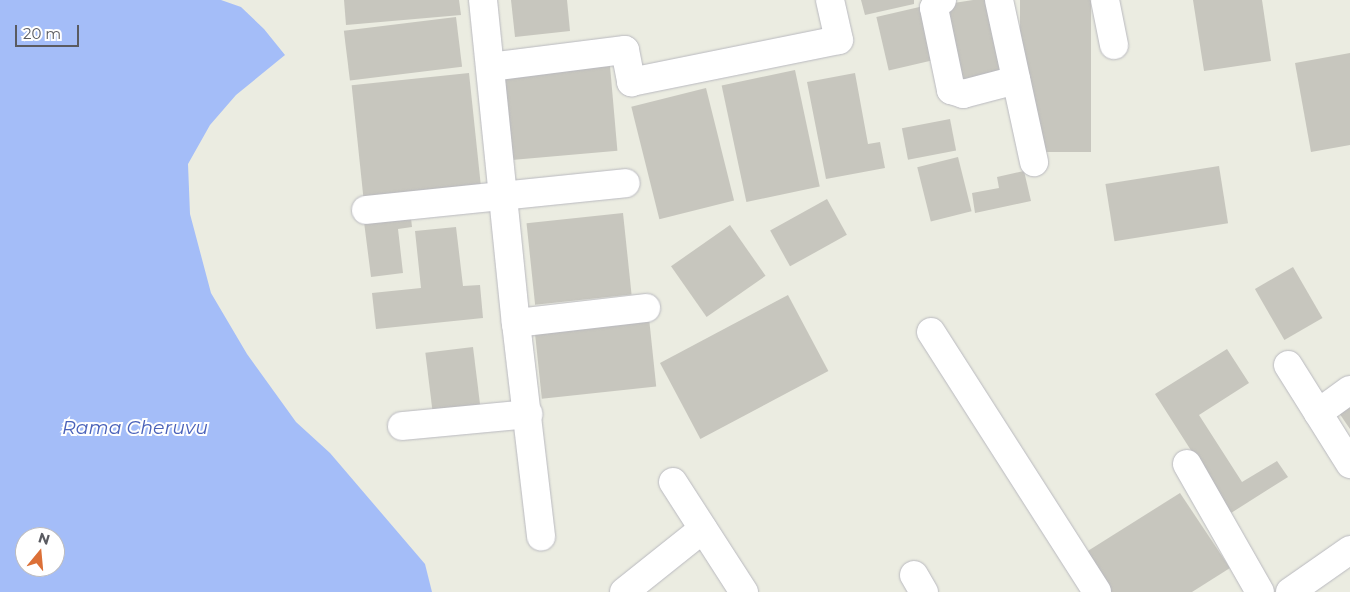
<!DOCTYPE html>
<style>
body{margin:0}
#map{position:relative;width:1350px;height:592px;overflow:hidden;background:#ebece1;font-family:Montserrat,sans-serif}
div>[style]{position:absolute}
.water>*{inset:0;background:#a4bdf8}
.building>*{inset:0;background:#c7c6be;transform-origin:0 0}
.roads{filter:drop-shadow(0 0 1px #b9b9bf) drop-shadow(0 0 1px #b9b9bf)}
.minor>*{height:28px;margin:-14px;padding:0 14px;transform-origin:14px;border-radius:14px;background:#fff}
span{translate:-50% -50%;white-space:nowrap;text-align:center;line-height:1.15;-webkit-text-stroke:4px #fff;paint-order:stroke}
.water-label{font-size:19px;color:#4a62b9;font-style:italic}
.north{position:absolute;left:15px;top:527px;width:50px;height:50px;box-sizing:border-box;background:#fff;border:1px solid #bdbdc0;border-radius:50%;rotate:17deg;font-size:14px;font-weight:700;line-height:20px;text-align:center;color:#5a5b61}
.north::after{content:'';display:block;margin:auto;width:18px;height:22px;background:#dc7037;clip-path:polygon(50% 0,100% 100%,50% 72%,0 100%)}
.scale{position:absolute;left:15px;top:25px;width:64px;height:22px;box-sizing:border-box;border:2px solid #5a5b61;border-top:0;padding-left:6px;font-size:15px;line-height:18px;white-space:nowrap;color:#5a5b61;-webkit-text-stroke:4px #fff;paint-order:stroke}
</style>
<div id="map">
<div class="water">
<i style="clip-path:polygon(evenodd,0 0,221px 0,241px 7px,264px 29px,285px 55px,236px 95px,210px 125px,188px 164px,190px 214px,211px 293px,247px 354px,296px 422px,330px 453px,425px 564px,432px 592px,0 592px,0 0,25px 537px,55px 537px,55px 567px,25px 567px,25px 537px)"></i>
</div>
<div class="building">
<i style="clip-path:polygon(344px 0,459px 0,461px 15px,346px 25px)"></i>
<i style="clip-path:polygon(511px 0,567px 0,570px 31px,515px 37px)"></i>
<i style="clip-path:polygon(861px 0,914px 0,914px 4px,865px 15px)"></i>
<i style="clip-path:polygon(973px 0,992px 0,1004px 75px,954px 83px,941px 5px)"></i>
<i style="left:1020px;top:0;width:71px;height:152px"></i>
<i style="clip-path:polygon(1193px 0,1262px 0,1271px 61px,1204px 71px)"></i>
<i style="left:928px;top:5px;width:55px;height:53px;rotate:77deg"></i>
<i style="left:456px;top:17px;width:50px;height:113px;rotate:83deg"></i>
<i style="clip-path:polygon(1350px 53px,1350px 145px,1311px 152px,1295px 63px)"></i>
<i style="left:610px;top:66px;width:85px;height:109px;rotate:85deg"></i>
<i style="left:795px;top:70px;width:119px;height:75px;rotate:78deg"></i>
<i style="left:469px;top:73px;width:121px;height:118px;rotate:84deg"></i>
<i style="clip-path:polygon(855px 73px,868px 144px,880px 142px,885px 168px,826px 179px,807px 82px)"></i>
<i style="left:706px;top:88px;width:116px;height:77px;rotate:76deg"></i>
<i style="left:950px;top:119px;width:32px;height:49px;rotate:79deg"></i>
<i style="left:958px;top:157px;width:56px;height:42px;rotate:76deg"></i>
<i style="left:1219px;top:166px;width:58px;height:115px;rotate:81deg"></i>
<i style="clip-path:polygon(1024px 171px,1031px 201px,975px 213px,972px 193px,999px 188px,997px 177px)"></i>
<i style="left:827px;top:199px;width:41px;height:65px;rotate:61deg"></i>
<i style="clip-path:polygon(410px 209px,412px 227px,398px 229px,403px 273px,371px 277px,363px 214px)"></i>
<i style="left:623px;top:213px;width:82px;height:97px;rotate:84deg"></i>
<i style="left:730px;top:225px;width:62px;height:72px;rotate:55deg"></i>
<i style="clip-path:polygon(456px 227px,463px 286px,480px 285px,483px 318px,376px 329px,372px 293px,421px 288px,415px 231px)"></i>
<i style="left:1293px;top:267px;width:59px;height:44px;rotate:60deg"></i>
<i style="left:788px;top:295px;width:86px;height:145px;rotate:62deg"></i>
<i style="left:649px;top:318px;width:69px;height:115px;rotate:84deg"></i>
<i style="left:473px;top:347px;width:64px;height:48px;rotate:83deg"></i>
<i style="clip-path:polygon(1227px 349px,1249px 383px,1199px 415px,1242px 482px,1277px 461px,1288px 477px,1231px 513px,1155px 394px)"></i>
<i style="clip-path:polygon(1350px 400px,1350px 429px,1337px 410px)"></i>
<i style="clip-path:polygon(1180px 493px,1230px 568px,1192px 592px,1108px 592px,1083px 554px)"></i>
</div>
<div class="roads">
<div class="minor">
<i style="left:483px;top:0;width:325px;rotate:84.2deg"></i>
<i style="left:516px;top:323px;width:215px;rotate:83.3deg"></i>
<i style="left:942px;top:0;width:4px;rotate:166deg"></i>
<i style="left:938px;top:1px;width:8px;rotate:120deg"></i>
<i style="left:934px;top:8px;width:84px;rotate:78.3deg"></i>
<i style="left:951px;top:90px;width:13px;rotate:18deg"></i>
<i style="left:963px;top:94px;width:55px;rotate:-14.8deg"></i>
<i style="left:999px;top:0;width:166px;rotate:77.8deg"></i>
<i style="left:1105px;top:0;width:46px;rotate:78.7deg"></i>
<i style="left:490px;top:67px;width:136px;rotate:-7.2deg"></i>
<i style="left:625px;top:50px;width:33px;rotate:79deg"></i>
<i style="left:631px;top:82px;width:212px;rotate:-11.4deg"></i>
<i style="left:839px;top:40px;width:41px;rotate:-102.7deg"></i>
<i style="left:366px;top:210px;width:261px;rotate:-5.9deg"></i>
<i style="left:516px;top:323px;width:131px;rotate:-6.6deg"></i>
<i style="left:931px;top:332px;width:308px;rotate:57.4deg"></i>
<i style="left:1288px;top:365px;width:117px;rotate:57.9deg"></i>
<i style="left:1318px;top:413px;width:39px;rotate:-36deg"></i>
<i style="left:402px;top:426px;width:127px;rotate:-5.4deg"></i>
<i style="left:1187px;top:464px;width:147px;rotate:60.3deg"></i>
<i style="left:673px;top:482px;width:131px;rotate:57.2deg"></i>
<i style="left:914px;top:575px;width:20px;rotate:60deg"></i>
<i style="left:624px;top:592px;width:101px;rotate:-38.6deg"></i>
<i style="left:1290px;top:592px;width:73px;rotate:-35deg"></i>
</div>
</div>
<div class="water-label">
<span style="left:135px;top:428px">Rama Cheruvu</span>
</div>
<div class="north">N</div>
<div class="scale">20 m</div>
</div>
